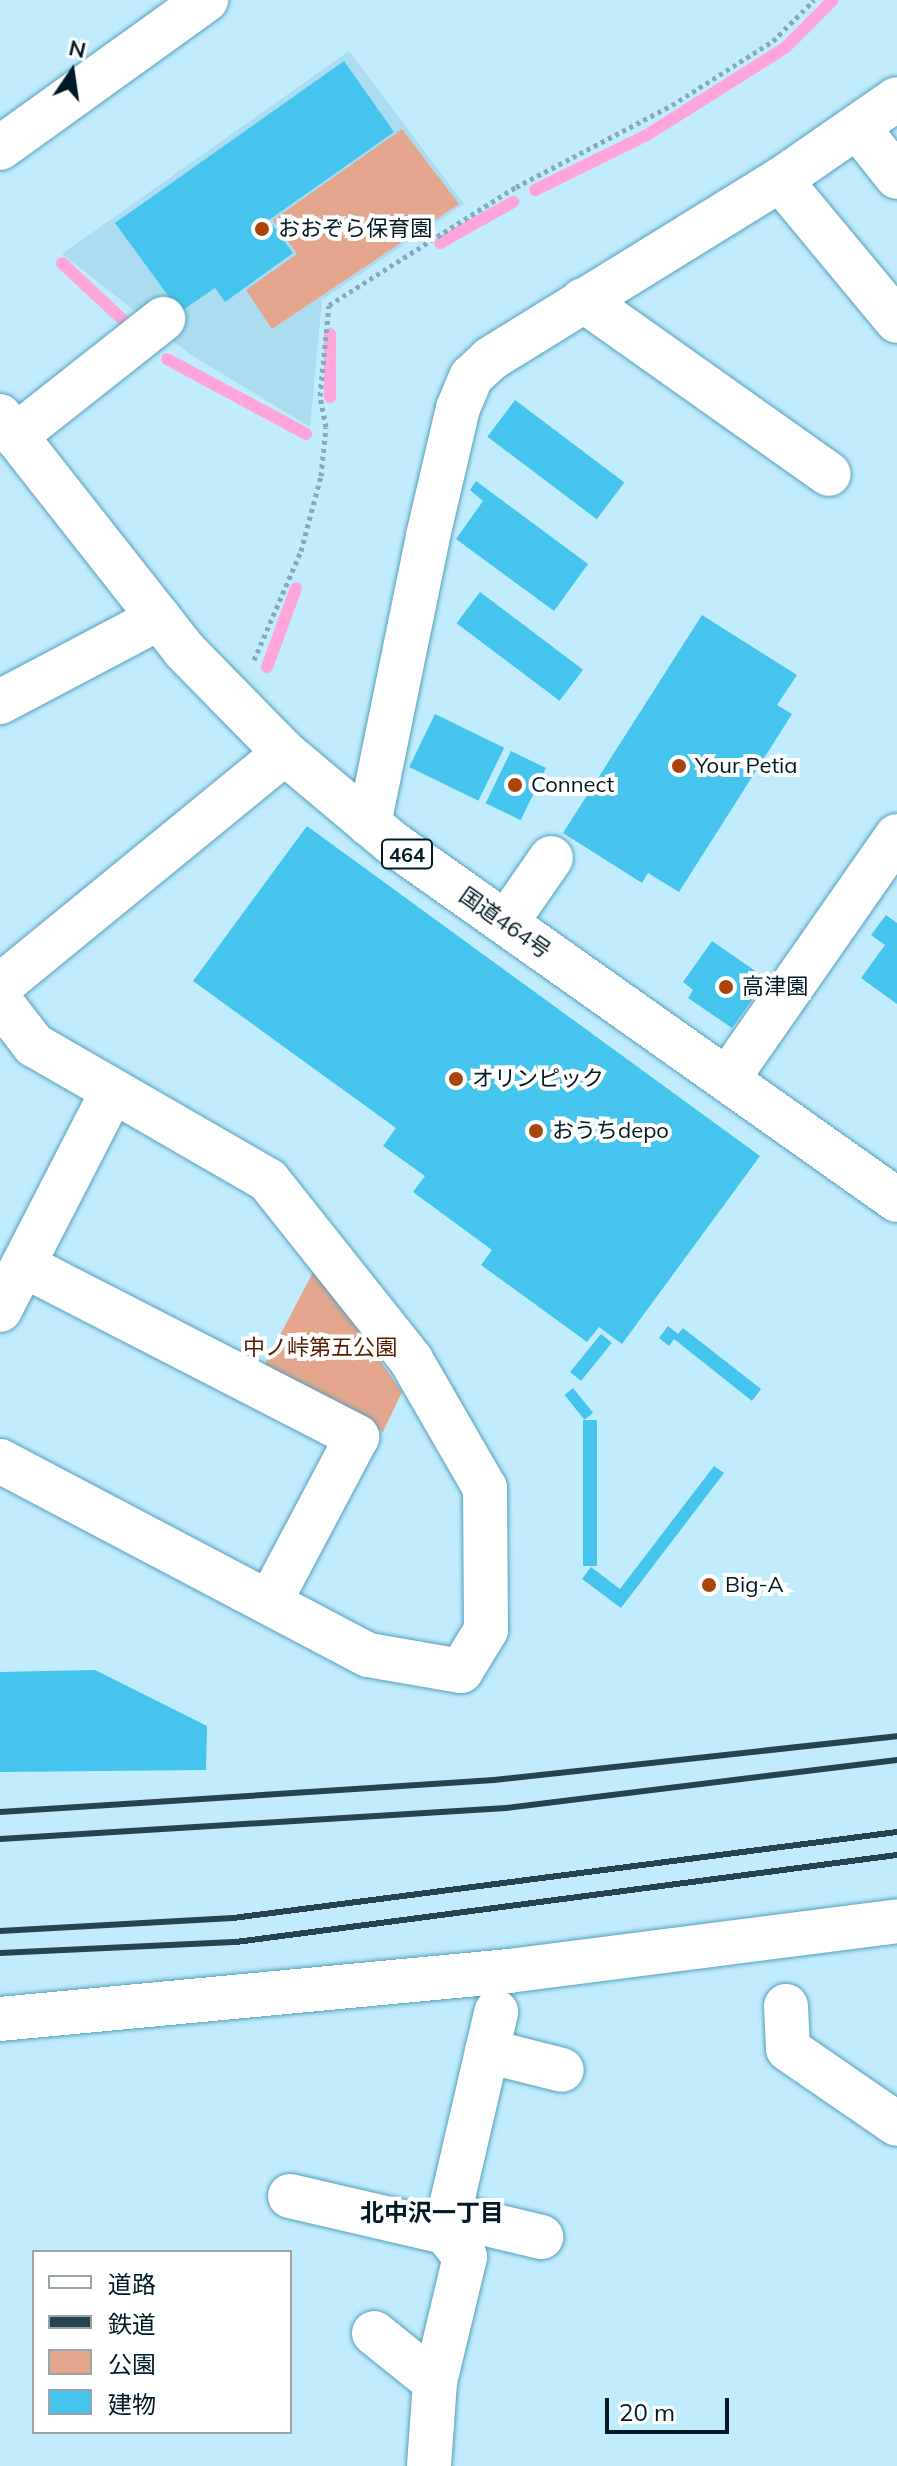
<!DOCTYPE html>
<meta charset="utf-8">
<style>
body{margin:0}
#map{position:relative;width:897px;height:2466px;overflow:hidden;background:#c0ecfe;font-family:Mulish,"Noto Sans JP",sans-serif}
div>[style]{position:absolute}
.built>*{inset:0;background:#acdcf0}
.green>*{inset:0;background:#e4a78d}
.stream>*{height:12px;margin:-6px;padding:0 6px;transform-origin:6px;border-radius:6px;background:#ffa5d9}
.building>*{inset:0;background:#45c4ee;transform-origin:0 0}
.path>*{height:5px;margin-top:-2.5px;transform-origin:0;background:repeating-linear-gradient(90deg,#85abbb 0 4px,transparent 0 8px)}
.roads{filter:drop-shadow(0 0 2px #55a0bc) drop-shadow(0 0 2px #55a0bc)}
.minor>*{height:44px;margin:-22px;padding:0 22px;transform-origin:22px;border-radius:22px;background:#fff}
.highway>*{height:44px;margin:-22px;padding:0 22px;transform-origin:22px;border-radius:22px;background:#fff}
.rail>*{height:6px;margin:-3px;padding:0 3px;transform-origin:3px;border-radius:3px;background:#264450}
.dots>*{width:22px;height:22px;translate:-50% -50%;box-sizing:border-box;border:4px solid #fff;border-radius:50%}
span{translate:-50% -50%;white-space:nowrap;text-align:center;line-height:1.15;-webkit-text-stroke:8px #fff;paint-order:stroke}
.shield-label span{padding:2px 6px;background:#fff;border:2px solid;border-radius:6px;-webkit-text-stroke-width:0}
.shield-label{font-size:20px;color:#001a25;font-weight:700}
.poi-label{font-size:22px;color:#001a25}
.left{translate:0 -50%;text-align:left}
.street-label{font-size:22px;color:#001a25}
.park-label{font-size:22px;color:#561d00}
.neighbourhood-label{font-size:24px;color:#001a25;font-weight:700}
.legend{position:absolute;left:32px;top:2250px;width:260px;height:184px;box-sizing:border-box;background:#fff;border:2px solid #99a3a8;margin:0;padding:10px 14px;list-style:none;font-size:24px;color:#001a25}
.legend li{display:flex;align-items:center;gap:16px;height:40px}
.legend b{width:40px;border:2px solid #99a3a8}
.north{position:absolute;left:32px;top:32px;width:80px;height:80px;-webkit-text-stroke:6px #fff;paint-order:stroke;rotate:13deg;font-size:22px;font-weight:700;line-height:32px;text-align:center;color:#001a25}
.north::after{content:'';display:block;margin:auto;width:28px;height:36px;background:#001a25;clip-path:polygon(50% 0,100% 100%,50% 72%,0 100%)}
.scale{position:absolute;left:605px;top:2398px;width:124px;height:36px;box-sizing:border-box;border:4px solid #001a25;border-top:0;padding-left:10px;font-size:24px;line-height:28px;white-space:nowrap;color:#001a25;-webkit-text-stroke:6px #fff;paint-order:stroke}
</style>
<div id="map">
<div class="built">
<i style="clip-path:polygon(349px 51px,464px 204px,322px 300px,310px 427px,191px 355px,62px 254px)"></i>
</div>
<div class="green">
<i style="clip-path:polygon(402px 129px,459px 204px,272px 329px,246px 290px,297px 254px,273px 220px)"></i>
<i style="clip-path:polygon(315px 1268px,402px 1392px,383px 1432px,264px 1366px)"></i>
</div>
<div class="stream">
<i style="left:535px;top:190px;width:125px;rotate:-26.2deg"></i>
<i style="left:647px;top:135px;width:165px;rotate:-32.3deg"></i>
<i style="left:786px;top:47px;width:66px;rotate:-45deg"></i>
<i style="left:440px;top:243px;width:84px;rotate:-29.3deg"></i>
<i style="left:62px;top:263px;width:85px;rotate:43.1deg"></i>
<i style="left:330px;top:334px;width:63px;rotate:90deg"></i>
<i style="left:167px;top:359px;width:158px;rotate:28.3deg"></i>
<i style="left:267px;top:667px;width:84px;rotate:-69.8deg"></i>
</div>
<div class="building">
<i style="clip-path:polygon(344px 61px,394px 132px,269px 220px,293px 253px,225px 302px,215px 288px,180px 312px,115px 223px)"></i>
<i style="left:515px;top:400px;width:137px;height:46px;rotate:37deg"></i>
<i style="clip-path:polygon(476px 481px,588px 564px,554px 611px,456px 539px,483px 501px,470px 490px)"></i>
<i style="left:480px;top:592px;width:129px;height:39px;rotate:37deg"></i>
<i style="clip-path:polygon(702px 615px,797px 675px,777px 705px,792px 714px,679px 892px,648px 873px,642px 883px,563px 833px)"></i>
<i style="left:435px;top:714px;width:77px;height:59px;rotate:26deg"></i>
<i style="left:511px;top:751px;width:39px;height:58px;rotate:26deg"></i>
<i style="clip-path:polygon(307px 826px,760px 1156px,622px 1344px,599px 1327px,587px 1342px,481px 1265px,492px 1250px,413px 1192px,425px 1176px,383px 1146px,396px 1128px,193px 981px)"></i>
<i style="clip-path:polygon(886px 915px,897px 923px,897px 1004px,861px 978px,885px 945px,871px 935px)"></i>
<i style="clip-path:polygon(712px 941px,767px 979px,732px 1028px,688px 998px,693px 990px,683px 982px)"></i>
<i style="clip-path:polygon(668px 1326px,678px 1334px,683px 1328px,761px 1389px,752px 1401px,674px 1339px,669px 1346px,659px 1338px)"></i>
<i style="left:601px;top:1334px;width:14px;height:49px;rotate:39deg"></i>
<i style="left:573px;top:1388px;width:32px;height:11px;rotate:51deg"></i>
<i style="left:583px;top:1420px;width:14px;height:146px"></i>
<i style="clip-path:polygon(714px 1466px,724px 1473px,621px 1608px,582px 1579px,591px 1567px,620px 1589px)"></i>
<i style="clip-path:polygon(95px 1670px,207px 1726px,206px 1770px,0 1772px,0 1672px)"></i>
</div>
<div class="path">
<i style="left:254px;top:660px;width:119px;rotate:-66.7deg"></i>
<i style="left:301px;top:551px;width:78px;rotate:-75.1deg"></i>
<i style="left:321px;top:476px;width:49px;rotate:-84.2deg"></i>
<i style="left:326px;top:427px;width:32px;rotate:-101deg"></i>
<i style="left:320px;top:396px;width:91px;rotate:-84.4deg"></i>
<i style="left:329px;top:305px;width:221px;rotate:-32.3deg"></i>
<i style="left:516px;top:187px;width:176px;rotate:-27.7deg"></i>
<i style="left:672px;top:105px;width:120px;rotate:-32.4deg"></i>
<i style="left:773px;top:41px;width:58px;rotate:-45deg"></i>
</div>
<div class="roads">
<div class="minor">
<i style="left:859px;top:129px;width:61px;rotate:51.6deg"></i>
<i style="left:0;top:148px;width:254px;rotate:-35.7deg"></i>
<i style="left:780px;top:180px;width:183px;rotate:50.3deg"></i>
<i style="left:583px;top:300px;width:301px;rotate:35.3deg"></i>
<i style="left:15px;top:436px;width:189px;rotate:-38.3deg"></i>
<i style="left:0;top:702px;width:180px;rotate:-27.8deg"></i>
<i style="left:369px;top:824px;width:294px;rotate:-78.4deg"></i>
<i style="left:428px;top:536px;width:131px;rotate:-76.8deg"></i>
<i style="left:458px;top:408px;width:34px;rotate:-67deg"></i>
<i style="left:471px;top:377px;width:26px;rotate:-43deg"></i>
<i style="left:490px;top:359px;width:341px;rotate:-31.7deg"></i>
<i style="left:780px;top:180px;width:142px;rotate:-34.7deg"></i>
<i style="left:506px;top:923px;width:79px;rotate:-55.3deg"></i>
<i style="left:0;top:986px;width:368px;rotate:-39.3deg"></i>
<i style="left:0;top:1001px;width:56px;rotate:52.3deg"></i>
<i style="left:34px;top:1045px;width:270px;rotate:30deg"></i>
<i style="left:268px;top:1180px;width:230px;rotate:51.5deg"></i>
<i style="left:411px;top:1360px;width:148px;rotate:60deg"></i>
<i style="left:485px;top:1488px;width:142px;rotate:89.6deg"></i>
<i style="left:486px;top:1630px;width:48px;rotate:121.4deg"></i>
<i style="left:461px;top:1671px;width:94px;rotate:-170.2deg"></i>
<i style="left:368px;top:1655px;width:416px;rotate:-152.2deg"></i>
<i style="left:728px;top:1078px;width:295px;rotate:-55.1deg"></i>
<i style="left:23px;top:1265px;width:376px;rotate:27.2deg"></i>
<i style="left:357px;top:1437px;width:186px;rotate:117.9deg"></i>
<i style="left:0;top:1310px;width:245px;rotate:-62.8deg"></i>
<i style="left:786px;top:2006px;width:43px;rotate:87.3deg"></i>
<i style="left:788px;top:2049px;width:132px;rotate:34.5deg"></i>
<i style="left:0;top:2019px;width:511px;rotate:-5.39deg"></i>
<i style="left:509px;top:1971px;width:391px;rotate:-7.3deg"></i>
<i style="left:487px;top:2051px;width:77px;rotate:14.2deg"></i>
<i style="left:290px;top:2196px;width:159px;rotate:13.1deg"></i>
<i style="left:445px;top:2232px;width:32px;rotate:51deg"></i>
<i style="left:465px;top:2257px;width:129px;rotate:103.5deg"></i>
<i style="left:435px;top:2382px;width:84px;rotate:94.1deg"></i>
<i style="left:449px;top:2215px;width:95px;rotate:13.4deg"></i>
<i style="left:445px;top:2232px;width:226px;rotate:-76.9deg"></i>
<i style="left:374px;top:2333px;width:78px;rotate:38.8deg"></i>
</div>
<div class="highway">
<i style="left:0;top:416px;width:298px;rotate:51.8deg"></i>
<i style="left:184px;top:650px;width:144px;rotate:45.6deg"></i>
<i style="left:285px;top:753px;width:138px;rotate:40deg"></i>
<i style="left:391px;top:842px;width:620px;rotate:35.28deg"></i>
</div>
</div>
<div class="rail">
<i style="left:0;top:1812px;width:495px;rotate:-3.7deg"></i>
<i style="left:494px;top:1780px;width:405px;rotate:-6.2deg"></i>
<i style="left:0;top:1839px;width:507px;rotate:-3.51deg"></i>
<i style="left:506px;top:1808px;width:394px;rotate:-7deg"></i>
<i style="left:0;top:1931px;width:233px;rotate:-3.2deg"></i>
<i style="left:233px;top:1918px;width:670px;rotate:-7.38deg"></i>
<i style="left:0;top:1953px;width:236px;rotate:-2.7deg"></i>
<i style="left:236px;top:1942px;width:667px;rotate:-7.5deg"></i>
</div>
<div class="dots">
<i style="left:262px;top:229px;background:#a8460b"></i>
<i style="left:679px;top:766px;background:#a8460b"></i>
<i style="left:515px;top:785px;background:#a8460b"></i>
<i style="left:726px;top:987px;background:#a8460b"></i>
<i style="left:456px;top:1079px;background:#a8460b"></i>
<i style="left:536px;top:1131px;background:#a8460b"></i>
<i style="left:709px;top:1585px;background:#a8460b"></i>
</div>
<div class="shield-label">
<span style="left:407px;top:854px">464</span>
</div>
<div class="poi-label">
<span class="left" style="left:278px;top:229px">おおぞら保育園</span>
<span class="left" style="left:695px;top:766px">Your Petia</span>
<span class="left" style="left:531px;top:785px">Connect</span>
<span class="left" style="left:742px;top:987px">高津園</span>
<span class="left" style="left:472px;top:1079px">オリンピック</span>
<span class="left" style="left:552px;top:1131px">おうちdepo</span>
<span class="left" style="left:725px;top:1585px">Big-A</span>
</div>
<div class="street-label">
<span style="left:505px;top:923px;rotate:35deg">国道464号</span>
</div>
<div class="park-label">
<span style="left:320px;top:1348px">中ノ峠第五公園</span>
</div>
<div class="neighbourhood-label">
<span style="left:432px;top:2213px">北中沢一丁目</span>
</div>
<ul class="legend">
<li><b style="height:10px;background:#fff"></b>道路</li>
<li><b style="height:10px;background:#264450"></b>鉄道</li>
<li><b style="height:22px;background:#e4a78d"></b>公園</li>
<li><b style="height:22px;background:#45c4ee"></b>建物</li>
</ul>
<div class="north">N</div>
<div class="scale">20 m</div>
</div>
